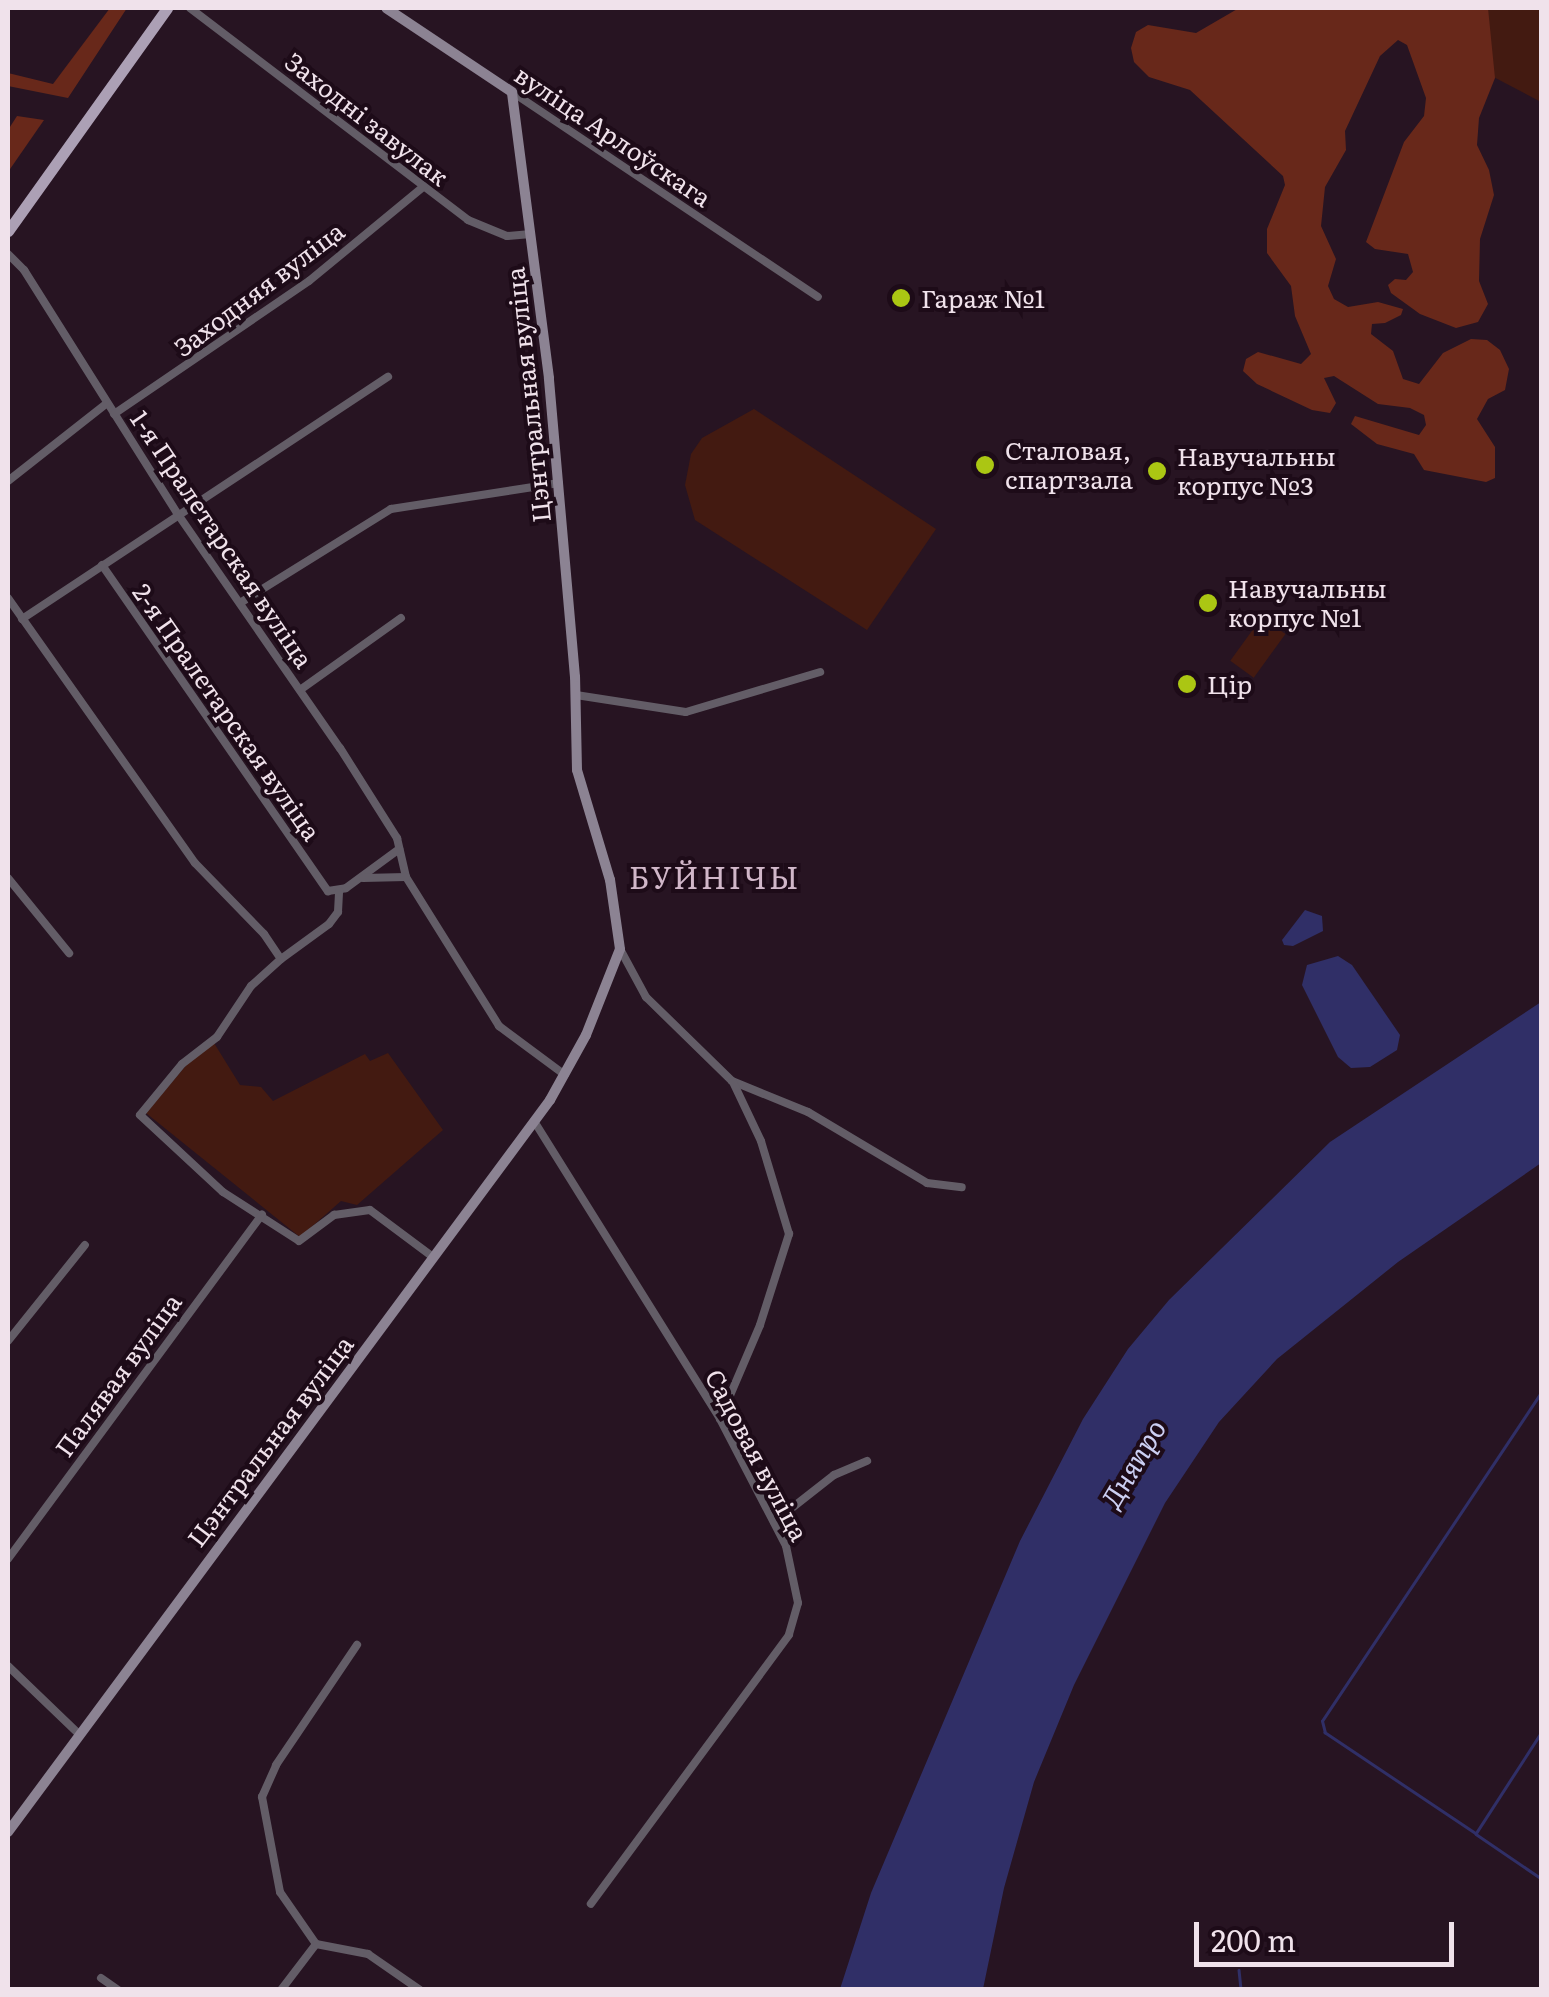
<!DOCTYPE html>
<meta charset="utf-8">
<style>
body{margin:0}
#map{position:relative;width:1549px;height:1997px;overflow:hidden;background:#271422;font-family:Literata,serif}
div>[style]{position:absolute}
.green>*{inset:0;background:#431a11;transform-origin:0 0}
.forest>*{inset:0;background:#68281a}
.water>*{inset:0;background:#302f67}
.stream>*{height:2.5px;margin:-1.25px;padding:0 1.25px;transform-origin:1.25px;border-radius:1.25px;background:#302f67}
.street>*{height:8px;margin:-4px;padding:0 4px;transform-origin:4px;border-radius:4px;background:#635d67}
.secondary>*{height:10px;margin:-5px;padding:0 5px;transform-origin:5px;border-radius:5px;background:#8c8393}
.primary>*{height:11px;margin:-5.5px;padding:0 5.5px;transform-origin:5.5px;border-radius:5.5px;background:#aca0b5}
.dots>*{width:28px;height:28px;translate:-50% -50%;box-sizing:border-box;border:5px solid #1d0b18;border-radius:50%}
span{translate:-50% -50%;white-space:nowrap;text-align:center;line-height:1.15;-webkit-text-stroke:8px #1d0b18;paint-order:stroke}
.street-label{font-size:25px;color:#f0e2eb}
.poi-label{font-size:25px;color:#f0e2eb}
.left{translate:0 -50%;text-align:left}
.water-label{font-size:28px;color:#cccff3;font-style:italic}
.quarter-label{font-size:30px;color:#d1b7c9;letter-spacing:2.5px}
.frame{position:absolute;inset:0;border:10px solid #f0e2eb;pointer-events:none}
.scale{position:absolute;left:1194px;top:1922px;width:260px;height:45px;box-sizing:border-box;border:5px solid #f0e2eb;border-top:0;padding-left:12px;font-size:30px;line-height:35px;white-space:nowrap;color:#f0e2eb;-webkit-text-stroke:8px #1d0b18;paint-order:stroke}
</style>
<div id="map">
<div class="green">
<i style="clip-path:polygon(1362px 8px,1541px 8px,1541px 102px)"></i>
<i style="clip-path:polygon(754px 409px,936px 529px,867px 630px,695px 520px,685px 485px,691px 454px,702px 438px)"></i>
<i style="left:1262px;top:617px;width:29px;height:54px;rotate:36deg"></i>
<i style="clip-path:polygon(214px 1043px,240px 1085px,261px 1087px,273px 1101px,365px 1054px,370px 1061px,388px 1053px,443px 1130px,357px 1205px,341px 1201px,300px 1237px,146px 1113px,189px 1062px)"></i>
</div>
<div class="forest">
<i style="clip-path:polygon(110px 8px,127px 8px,68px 98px,8px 86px,8px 73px,53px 84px)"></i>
<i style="clip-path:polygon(1239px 8px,1488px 8px,1495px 78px,1479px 118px,1477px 145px,1489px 170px,1494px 195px,1480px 239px,1479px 281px,1488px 304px,1478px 322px,1456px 328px,1420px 314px,1391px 293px,1388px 285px,1395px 279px,1406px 280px,1413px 272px,1408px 254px,1375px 249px,1366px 242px,1404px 142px,1424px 116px,1426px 98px,1407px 45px,1398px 40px,1380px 56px,1345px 131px,1346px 150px,1325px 187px,1321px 226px,1336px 259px,1328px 286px,1334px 299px,1348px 307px,1378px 302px,1403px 309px,1401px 315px,1385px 323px,1372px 324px,1371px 334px,1393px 351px,1403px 379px,1419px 384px,1443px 353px,1471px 339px,1487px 340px,1500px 350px,1509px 369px,1505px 390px,1488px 399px,1477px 419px,1495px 447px,1495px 478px,1486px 482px,1424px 470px,1414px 454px,1377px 444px,1351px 424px,1355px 416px,1419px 435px,1426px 425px,1424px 415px,1410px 408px,1378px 404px,1334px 376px,1324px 378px,1336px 403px,1330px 413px,1312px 410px,1257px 384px,1243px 371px,1246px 359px,1258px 352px,1301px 364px,1311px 354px,1295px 316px,1291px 286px,1267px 253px,1267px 229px,1285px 185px,1283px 176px,1190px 90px,1149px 77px,1134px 62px,1131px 48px,1136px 32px,1148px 25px,1196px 33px)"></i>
<i style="clip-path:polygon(17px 116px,44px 120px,8px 172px,8px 130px)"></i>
</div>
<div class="water">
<i style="clip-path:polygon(1305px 910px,1322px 916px,1323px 931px,1293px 946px,1284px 945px,1282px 940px)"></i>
<i style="clip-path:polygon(1338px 956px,1352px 965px,1400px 1035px,1397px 1050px,1370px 1067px,1351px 1068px,1338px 1057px,1302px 985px,1307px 965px)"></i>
<i style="clip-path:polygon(1541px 1002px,1541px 1163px,1398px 1262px,1277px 1359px,1219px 1422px,1165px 1503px,1074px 1685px,1034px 1782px,1004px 1888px,983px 1989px,840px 1989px,871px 1893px,1020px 1541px,1083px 1419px,1128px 1349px,1169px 1300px,1330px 1142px)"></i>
</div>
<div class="stream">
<i style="left:1542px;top:1732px;width:121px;rotate:122.9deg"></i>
<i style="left:1476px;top:1834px;width:80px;rotate:34.3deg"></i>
<i style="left:1476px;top:1834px;width:182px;rotate:-146.2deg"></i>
<i style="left:1325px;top:1733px;width:12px;rotate:-104deg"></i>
<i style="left:1322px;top:1721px;width:397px;rotate:-56.3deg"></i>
<i style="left:1239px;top:1970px;width:20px;rotate:84deg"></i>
</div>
<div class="street">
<i style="left:190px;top:8px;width:350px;rotate:37.3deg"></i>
<i style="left:468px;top:220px;width:42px;rotate:22.3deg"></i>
<i style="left:507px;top:236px;width:24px;rotate:-5deg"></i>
<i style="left:512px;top:92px;width:368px;rotate:33.8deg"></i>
<i style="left:8px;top:254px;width:23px;rotate:45deg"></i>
<i style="left:24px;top:270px;width:287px;rotate:57.8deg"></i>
<i style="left:177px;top:513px;width:286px;rotate:55.3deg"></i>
<i style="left:340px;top:748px;width:107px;rotate:57.7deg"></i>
<i style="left:397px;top:838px;width:40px;rotate:77deg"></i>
<i style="left:406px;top:877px;width:176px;rotate:58deg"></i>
<i style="left:499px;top:1026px;width:82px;rotate:36.6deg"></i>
<i style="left:114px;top:414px;width:236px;rotate:-34.3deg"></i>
<i style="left:309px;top:281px;width:148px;rotate:-39.5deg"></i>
<i style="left:8px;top:481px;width:126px;rotate:-38.2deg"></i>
<i style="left:102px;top:565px;width:397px;rotate:55.3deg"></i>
<i style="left:328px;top:891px;width:18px;rotate:-9deg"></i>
<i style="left:346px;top:888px;width:66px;rotate:-36.3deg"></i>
<i style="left:8px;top:598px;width:324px;rotate:54.8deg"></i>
<i style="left:195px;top:863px;width:99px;rotate:45.8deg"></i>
<i style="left:264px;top:934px;width:30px;rotate:56deg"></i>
<i style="left:281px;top:959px;width:40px;rotate:138deg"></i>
<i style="left:251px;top:986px;width:61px;rotate:123.7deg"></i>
<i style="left:217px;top:1037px;width:44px;rotate:142.4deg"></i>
<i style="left:182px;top:1064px;width:66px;rotate:129.5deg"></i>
<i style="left:140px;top:1115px;width:113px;rotate:42.9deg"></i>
<i style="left:223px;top:1192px;width:90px;rotate:32.8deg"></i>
<i style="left:299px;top:1241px;width:44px;rotate:-36.6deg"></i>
<i style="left:334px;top:1215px;width:36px;rotate:-8deg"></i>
<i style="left:370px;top:1210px;width:79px;rotate:36.7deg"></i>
<i style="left:240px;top:603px;width:178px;rotate:-31.9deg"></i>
<i style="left:391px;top:509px;width:170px;rotate:-8.8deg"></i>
<i style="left:22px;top:619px;width:439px;rotate:-33.5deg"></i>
<i style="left:300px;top:690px;width:124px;rotate:-35.5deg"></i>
<i style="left:576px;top:695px;width:111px;rotate:8.8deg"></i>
<i style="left:686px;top:712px;width:140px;rotate:-16.6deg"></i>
<i style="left:8px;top:878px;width:97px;rotate:50.9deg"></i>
<i style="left:363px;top:878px;width:43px;rotate:-1.3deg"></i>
<i style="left:620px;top:949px;width:55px;rotate:61.6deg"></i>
<i style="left:646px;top:997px;width:120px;rotate:44.3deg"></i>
<i style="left:732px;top:1081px;width:82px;rotate:22.2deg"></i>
<i style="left:808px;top:1112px;width:139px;rotate:30.8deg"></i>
<i style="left:927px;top:1183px;width:35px;rotate:7deg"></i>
<i style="left:281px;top:959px;width:59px;rotate:-36.1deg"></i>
<i style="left:329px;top:924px;width:15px;rotate:-53deg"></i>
<i style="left:338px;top:912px;width:21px;rotate:-87deg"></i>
<i style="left:534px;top:1121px;width:351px;rotate:58deg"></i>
<i style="left:720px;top:1419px;width:143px;rotate:62.5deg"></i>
<i style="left:786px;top:1546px;width:58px;rotate:78.1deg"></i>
<i style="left:798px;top:1603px;width:33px;rotate:106deg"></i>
<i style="left:789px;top:1635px;width:334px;rotate:126.4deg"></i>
<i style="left:8px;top:1341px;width:123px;rotate:-51.3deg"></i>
<i style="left:720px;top:1419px;width:102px;rotate:-66.9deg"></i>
<i style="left:760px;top:1325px;width:96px;rotate:-72.3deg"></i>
<i style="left:789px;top:1234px;width:97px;rotate:-106.8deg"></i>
<i style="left:761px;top:1141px;width:65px;rotate:-115.4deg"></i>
<i style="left:774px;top:1522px;width:76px;rotate:-38.1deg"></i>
<i style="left:834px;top:1475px;width:36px;rotate:-23deg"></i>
<i style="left:8px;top:1559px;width:428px;rotate:-53.6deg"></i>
<i style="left:8px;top:1666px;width:98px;rotate:43.8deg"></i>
<i style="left:316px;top:1944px;width:63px;rotate:-124.7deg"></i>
<i style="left:280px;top:1892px;width:97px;rotate:-100.7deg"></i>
<i style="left:262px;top:1797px;width:35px;rotate:-66deg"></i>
<i style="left:276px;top:1765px;width:145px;rotate:-56deg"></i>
<i style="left:316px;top:1944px;width:53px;rotate:10.9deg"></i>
<i style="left:368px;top:1954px;width:63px;rotate:34.7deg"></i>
<i style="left:101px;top:1978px;width:21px;rotate:35deg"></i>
<i style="left:281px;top:1990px;width:58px;rotate:-52.7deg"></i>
</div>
<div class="secondary">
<i style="left:8px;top:1832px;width:911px;rotate:-53.48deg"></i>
<i style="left:550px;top:1100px;width:74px;rotate:-61deg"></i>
<i style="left:586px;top:1035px;width:92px;rotate:-68.4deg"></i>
<i style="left:620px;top:949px;width:70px;rotate:-98.2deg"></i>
<i style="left:610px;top:880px;width:115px;rotate:-106.7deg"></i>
<i style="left:577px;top:770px;width:93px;rotate:-91.2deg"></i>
<i style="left:575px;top:677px;width:300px;rotate:-95deg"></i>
<i style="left:549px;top:378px;width:288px;rotate:-97.4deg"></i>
<i style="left:512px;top:92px;width:151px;rotate:-146.3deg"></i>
</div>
<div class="primary">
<i style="left:8px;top:231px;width:274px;rotate:-54.5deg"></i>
</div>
<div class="dots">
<i style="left:901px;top:298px;background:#abc613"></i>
<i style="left:985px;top:465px;background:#abc613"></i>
<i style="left:1157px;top:471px;background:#abc613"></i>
<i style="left:1208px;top:603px;background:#abc613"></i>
<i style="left:1187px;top:684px;background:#abc613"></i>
</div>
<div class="street-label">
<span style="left:367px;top:119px;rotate:38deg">Заходні завулак</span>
<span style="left:613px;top:136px;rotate:34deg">вуліца Арлоўскага</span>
<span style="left:259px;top:289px;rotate:-37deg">Заходняя вуліца</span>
<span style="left:528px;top:395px;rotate:-96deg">Цэнтральная вуліца</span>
<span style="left:222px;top:539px;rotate:56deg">1-я Пралетарская вуліца</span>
<span style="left:227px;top:712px;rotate:55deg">2-я Пралетарская вуліца</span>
<span style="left:118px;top:1375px;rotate:-54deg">Палявая вуліца</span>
<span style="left:270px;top:1441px;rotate:-53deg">Цэнтральная вуліца</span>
<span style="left:757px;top:1455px;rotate:62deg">Садовая вуліца</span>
</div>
<div class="poi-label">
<span class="left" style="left:921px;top:298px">Гараж №1</span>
<span class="left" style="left:1005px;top:465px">Сталовая,<br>спартзала</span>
<span class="left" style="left:1177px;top:471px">Навучальны<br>корпус №3</span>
<span class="left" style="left:1228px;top:603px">Навучальны<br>корпус №1</span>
<span class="left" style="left:1207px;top:684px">Цір</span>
</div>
<div class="water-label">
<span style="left:1132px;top:1463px;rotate:-59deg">Дняпро</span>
</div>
<div class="quarter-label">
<span style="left:715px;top:876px">БУЙНІЧЫ</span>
</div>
<div class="frame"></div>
<div class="scale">200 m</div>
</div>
